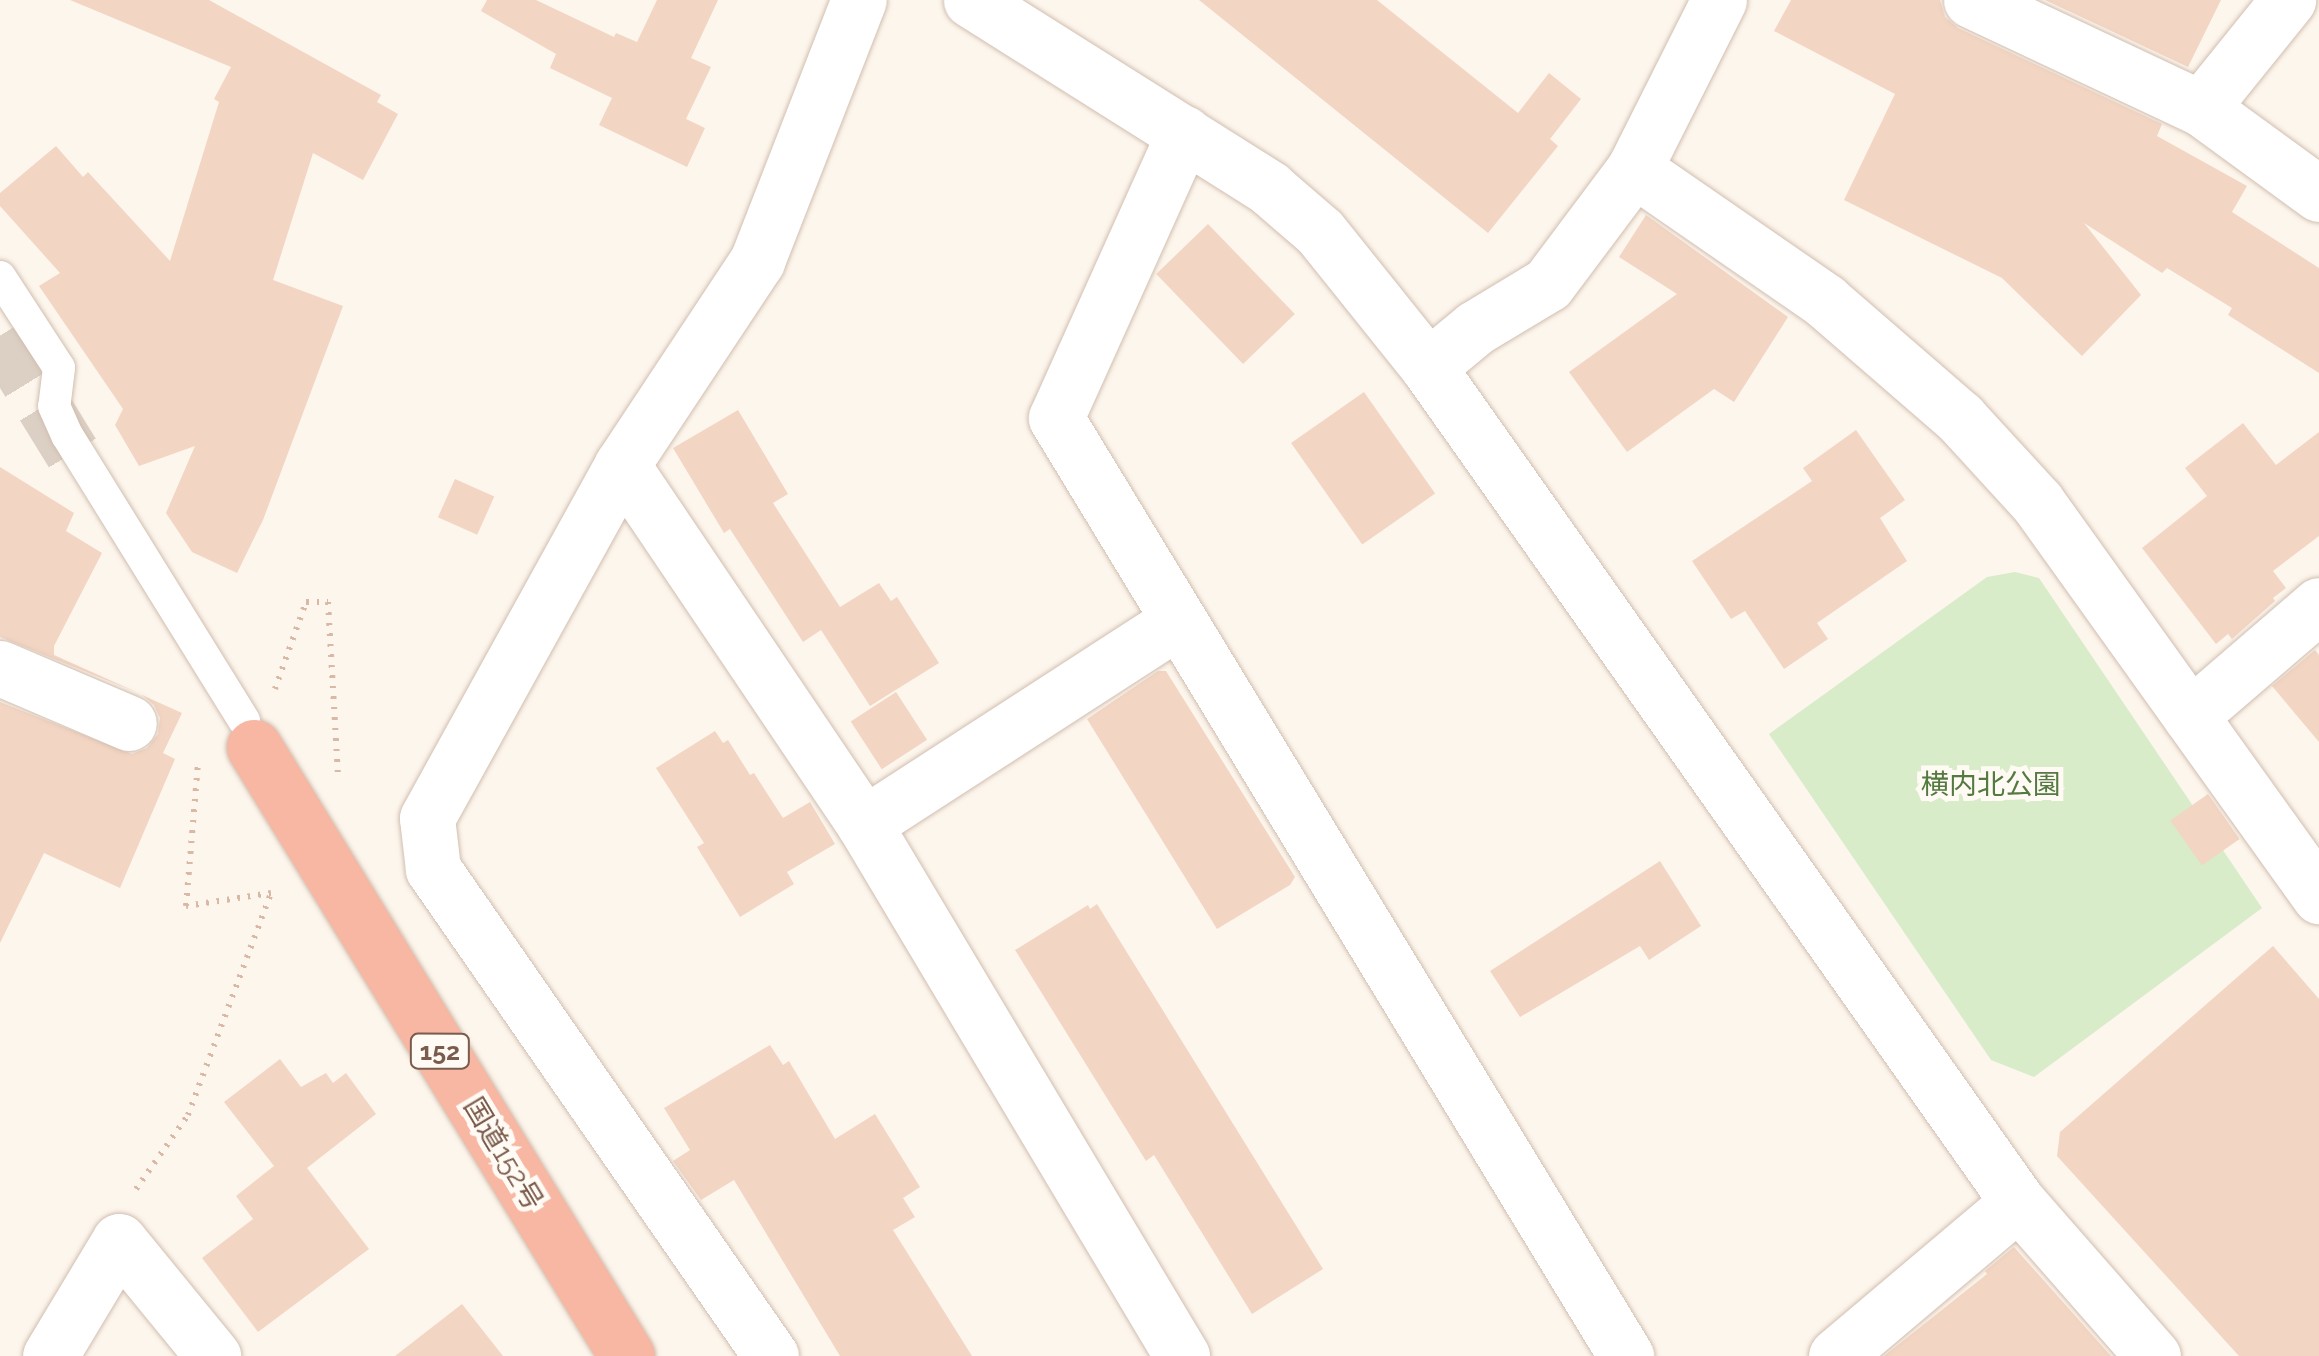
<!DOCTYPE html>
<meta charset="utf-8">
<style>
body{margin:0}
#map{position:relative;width:2319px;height:1356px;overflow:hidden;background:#fdf6ec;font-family:Raleway,"Noto Sans JP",sans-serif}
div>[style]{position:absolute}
.green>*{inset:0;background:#d8ecc9}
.building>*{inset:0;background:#f3d5c3;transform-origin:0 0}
.highway-tunnel>*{height:55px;margin-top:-27.5px;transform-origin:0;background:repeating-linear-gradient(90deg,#dcd0c4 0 55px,transparent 0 83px)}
.path>*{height:6px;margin-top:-3px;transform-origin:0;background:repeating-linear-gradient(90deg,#d9b8a5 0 2.5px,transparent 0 10.5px)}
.roads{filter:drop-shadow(0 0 2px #d1beb0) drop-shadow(0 0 2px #d1beb0)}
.lane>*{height:32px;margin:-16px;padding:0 16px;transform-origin:16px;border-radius:16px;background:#fff}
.street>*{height:55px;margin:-27.5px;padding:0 27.5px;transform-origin:27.5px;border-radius:27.5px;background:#fff}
.highway>*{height:55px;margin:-27.5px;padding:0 27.5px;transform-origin:27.5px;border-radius:27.5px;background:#f7b7a3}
span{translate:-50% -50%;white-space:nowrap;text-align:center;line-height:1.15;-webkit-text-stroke:10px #fffaf3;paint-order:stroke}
.shield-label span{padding:2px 8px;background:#fffaf3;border:2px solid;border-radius:8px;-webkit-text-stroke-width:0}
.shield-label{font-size:25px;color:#7a5c4d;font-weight:700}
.park-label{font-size:28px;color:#537a41}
.street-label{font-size:28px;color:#7a5c4d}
</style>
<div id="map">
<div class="green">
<i style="clip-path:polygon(2015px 572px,2039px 578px,2262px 908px,2034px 1077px,1991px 1060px,1769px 734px,1987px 577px)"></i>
</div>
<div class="building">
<i style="clip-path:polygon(70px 0,209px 0,381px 95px,377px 102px,398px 114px,363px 180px,313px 153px,273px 280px,343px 306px,263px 520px,237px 573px,192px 552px,166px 513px,195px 446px,139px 466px,115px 425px,123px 409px,39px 286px,60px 273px,0 206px,0 193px,56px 146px,83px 177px,88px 172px,170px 261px,219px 102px,214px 99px,231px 67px)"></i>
<i style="clip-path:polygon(487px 0,536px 0,614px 37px,616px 33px,637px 42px,657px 0,718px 0,691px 58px,711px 67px,686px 119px,705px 128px,687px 167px,599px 125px,612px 98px,550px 68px,556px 54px,481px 11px)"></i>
<i style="clip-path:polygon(1199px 0,1377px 0,1518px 113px,1549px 73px,1581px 99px,1550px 139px,1558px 146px,1488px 233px)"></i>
<i style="clip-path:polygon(1791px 0,1940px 0,1945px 17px,1958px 28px,2162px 124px,2157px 136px,2247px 186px,2232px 212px,2319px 268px,2319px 373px,2228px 315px,2232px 308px,2167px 268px,2162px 273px,2084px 223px,2141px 295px,2082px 356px,2002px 278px,1844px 200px,1895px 94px,1774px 31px)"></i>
<i style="clip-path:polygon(2045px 0,2221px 0,2188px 67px)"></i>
<i style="clip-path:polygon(1646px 215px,1788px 317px,1734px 402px,1714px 389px,1627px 452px,1569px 372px,1677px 294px,1619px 257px)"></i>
<i style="left:1208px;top:224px;width:125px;height:72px;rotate:46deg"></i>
<i style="left:1364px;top:392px;width:124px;height:89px;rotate:55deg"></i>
<i style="clip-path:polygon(738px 410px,788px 494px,773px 503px,840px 607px,879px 583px,891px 601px,897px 597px,939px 663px,870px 706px,821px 630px,803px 642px,730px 529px,724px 533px,673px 448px)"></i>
<i style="clip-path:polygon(2243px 423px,2276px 465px,2319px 432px,2319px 536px,2273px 571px,2286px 588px,2273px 598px,2275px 601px,2232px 639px,2228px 634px,2216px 644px,2142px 548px,2207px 496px,2185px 468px)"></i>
<i style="clip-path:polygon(1856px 430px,1905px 500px,1880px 518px,1907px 561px,1817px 623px,1828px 639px,1784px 669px,1745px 611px,1731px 619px,1692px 561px,1812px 481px,1803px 468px)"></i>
<i style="clip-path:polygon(0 467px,74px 513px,66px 531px,102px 553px,54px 646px,54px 655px,136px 692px,0 637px)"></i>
<i style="left:455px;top:479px;width:43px;height:42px;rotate:24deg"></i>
<i style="clip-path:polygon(2315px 650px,2319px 655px,2319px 742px,2272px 686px)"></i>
<i style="clip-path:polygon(1158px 671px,1166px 671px,1295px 877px,1290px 885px,1217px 929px,1087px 719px)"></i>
<i style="left:896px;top:692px;width:57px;height:54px;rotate:57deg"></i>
<i style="clip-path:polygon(142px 695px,182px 713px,163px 753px,175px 759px,120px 888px,44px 853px,0 943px,0 702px,132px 754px,147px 748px,158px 734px,160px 718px,154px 705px)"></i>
<i style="clip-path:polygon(715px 731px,723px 743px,728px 740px,750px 775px,754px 773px,783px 818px,810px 802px,835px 844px,787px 872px,794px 884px,740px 917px,697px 847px,704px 843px,656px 768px)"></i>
<i style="left:2208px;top:794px;width:55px;height:46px;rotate:55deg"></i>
<i style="clip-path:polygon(1660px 861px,1701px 926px,1649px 960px,1640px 946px,1520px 1017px,1490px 971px)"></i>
<i style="clip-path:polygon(1097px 904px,1323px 1269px,1252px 1314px,1154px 1155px,1146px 1161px,1015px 950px,1088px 905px,1090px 909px)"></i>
<i style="clip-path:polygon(2273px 946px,2319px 999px,2319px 1356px,2239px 1356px,2057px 1156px,2060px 1132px)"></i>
<i style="clip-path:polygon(770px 1045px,783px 1065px,789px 1061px,835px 1139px,875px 1114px,920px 1187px,903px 1198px,915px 1217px,893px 1230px,972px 1356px,840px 1356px,734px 1180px,701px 1200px,673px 1161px,690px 1150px,664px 1108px)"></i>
<i style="clip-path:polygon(280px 1059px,301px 1087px,326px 1073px,333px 1083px,346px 1073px,376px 1114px,307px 1168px,369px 1249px,258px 1332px,202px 1258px,253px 1219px,236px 1196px,274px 1166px,224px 1102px)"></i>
<i style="clip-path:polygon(2014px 1247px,2111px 1356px,1884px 1356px,1987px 1274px,1985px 1271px)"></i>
<i style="clip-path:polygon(462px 1304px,503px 1356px,395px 1356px)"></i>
</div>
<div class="highway-tunnel">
<i style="left:0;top:335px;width:147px;rotate:58.4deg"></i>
</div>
<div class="path">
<i style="left:275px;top:689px;width:92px;rotate:-70.4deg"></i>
<i style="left:306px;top:602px;width:22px"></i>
<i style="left:328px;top:602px;width:172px;rotate:86.7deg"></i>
<i style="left:136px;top:1189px;width:90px;rotate:-54.9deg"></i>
<i style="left:188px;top:1115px;width:237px;rotate:-69.5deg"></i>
<i style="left:271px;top:893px;width:86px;rotate:171.3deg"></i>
<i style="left:186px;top:906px;width:143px;rotate:-85.2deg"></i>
</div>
<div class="roads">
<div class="lane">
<i style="left:0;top:277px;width:108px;rotate:57deg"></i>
<i style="left:59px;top:368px;width:38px;rotate:97deg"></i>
<i style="left:54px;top:406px;width:32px;rotate:66deg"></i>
<i style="left:67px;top:435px;width:336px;rotate:58.2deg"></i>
</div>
<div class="street">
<i style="left:971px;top:0;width:352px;rotate:32.2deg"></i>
<i style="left:1269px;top:188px;width:67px;rotate:40.8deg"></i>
<i style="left:1320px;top:232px;width:173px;rotate:51.3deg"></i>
<i style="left:1428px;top:367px;width:1022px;rotate:54.76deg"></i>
<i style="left:2018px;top:1202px;width:205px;rotate:48.8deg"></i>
<i style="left:1971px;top:0;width:254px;rotate:25.2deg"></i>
<i style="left:2201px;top:108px;width:146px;rotate:36.1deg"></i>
<i style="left:2201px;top:108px;width:139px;rotate:-51.1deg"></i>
<i style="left:1184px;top:133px;width:312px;rotate:114.2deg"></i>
<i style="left:1056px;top:418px;width:1098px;rotate:58.71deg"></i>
<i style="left:1634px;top:169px;width:232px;rotate:34.6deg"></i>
<i style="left:1825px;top:301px;width:179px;rotate:40.9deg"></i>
<i style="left:1960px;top:418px;width:114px;rotate:47.5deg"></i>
<i style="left:2037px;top:502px;width:485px;rotate:54.4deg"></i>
<i style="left:1428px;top:367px;width:61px;rotate:-39.7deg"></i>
<i style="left:1475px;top:328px;width:85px;rotate:-31.1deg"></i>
<i style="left:1548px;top:284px;width:144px;rotate:-53.2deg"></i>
<i style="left:1634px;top:169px;width:189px;rotate:-63.3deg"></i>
<i style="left:622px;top:465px;width:433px;rotate:56deg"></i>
<i style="left:864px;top:824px;width:620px;rotate:59.13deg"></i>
<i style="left:0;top:668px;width:140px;rotate:23.1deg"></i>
<i style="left:2190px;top:716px;width:170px;rotate:-40.7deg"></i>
<i style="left:864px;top:824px;width:374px;rotate:-32.9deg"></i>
<i style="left:50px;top:1356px;width:134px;rotate:-59deg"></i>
<i style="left:119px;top:1241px;width:149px;rotate:50.7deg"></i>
<i style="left:771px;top:1356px;width:593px;rotate:-124.76deg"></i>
<i style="left:433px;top:869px;width:51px;rotate:-96.7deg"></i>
<i style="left:427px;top:818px;width:403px;rotate:-61.1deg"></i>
<i style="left:622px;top:465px;width:245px;rotate:-56.5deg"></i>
<i style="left:757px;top:261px;width:280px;rotate:-68.7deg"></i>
<i style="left:1836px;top:1356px;width:238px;rotate:-40.2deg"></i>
</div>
<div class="highway">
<i style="left:254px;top:747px;width:714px;rotate:58.51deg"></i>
</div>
</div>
<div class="shield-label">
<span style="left:440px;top:1051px">152</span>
</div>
<div class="park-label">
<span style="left:1991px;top:785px">横内北公園</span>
</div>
<div class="street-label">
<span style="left:503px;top:1154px;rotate:59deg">国道152号</span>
</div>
</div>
